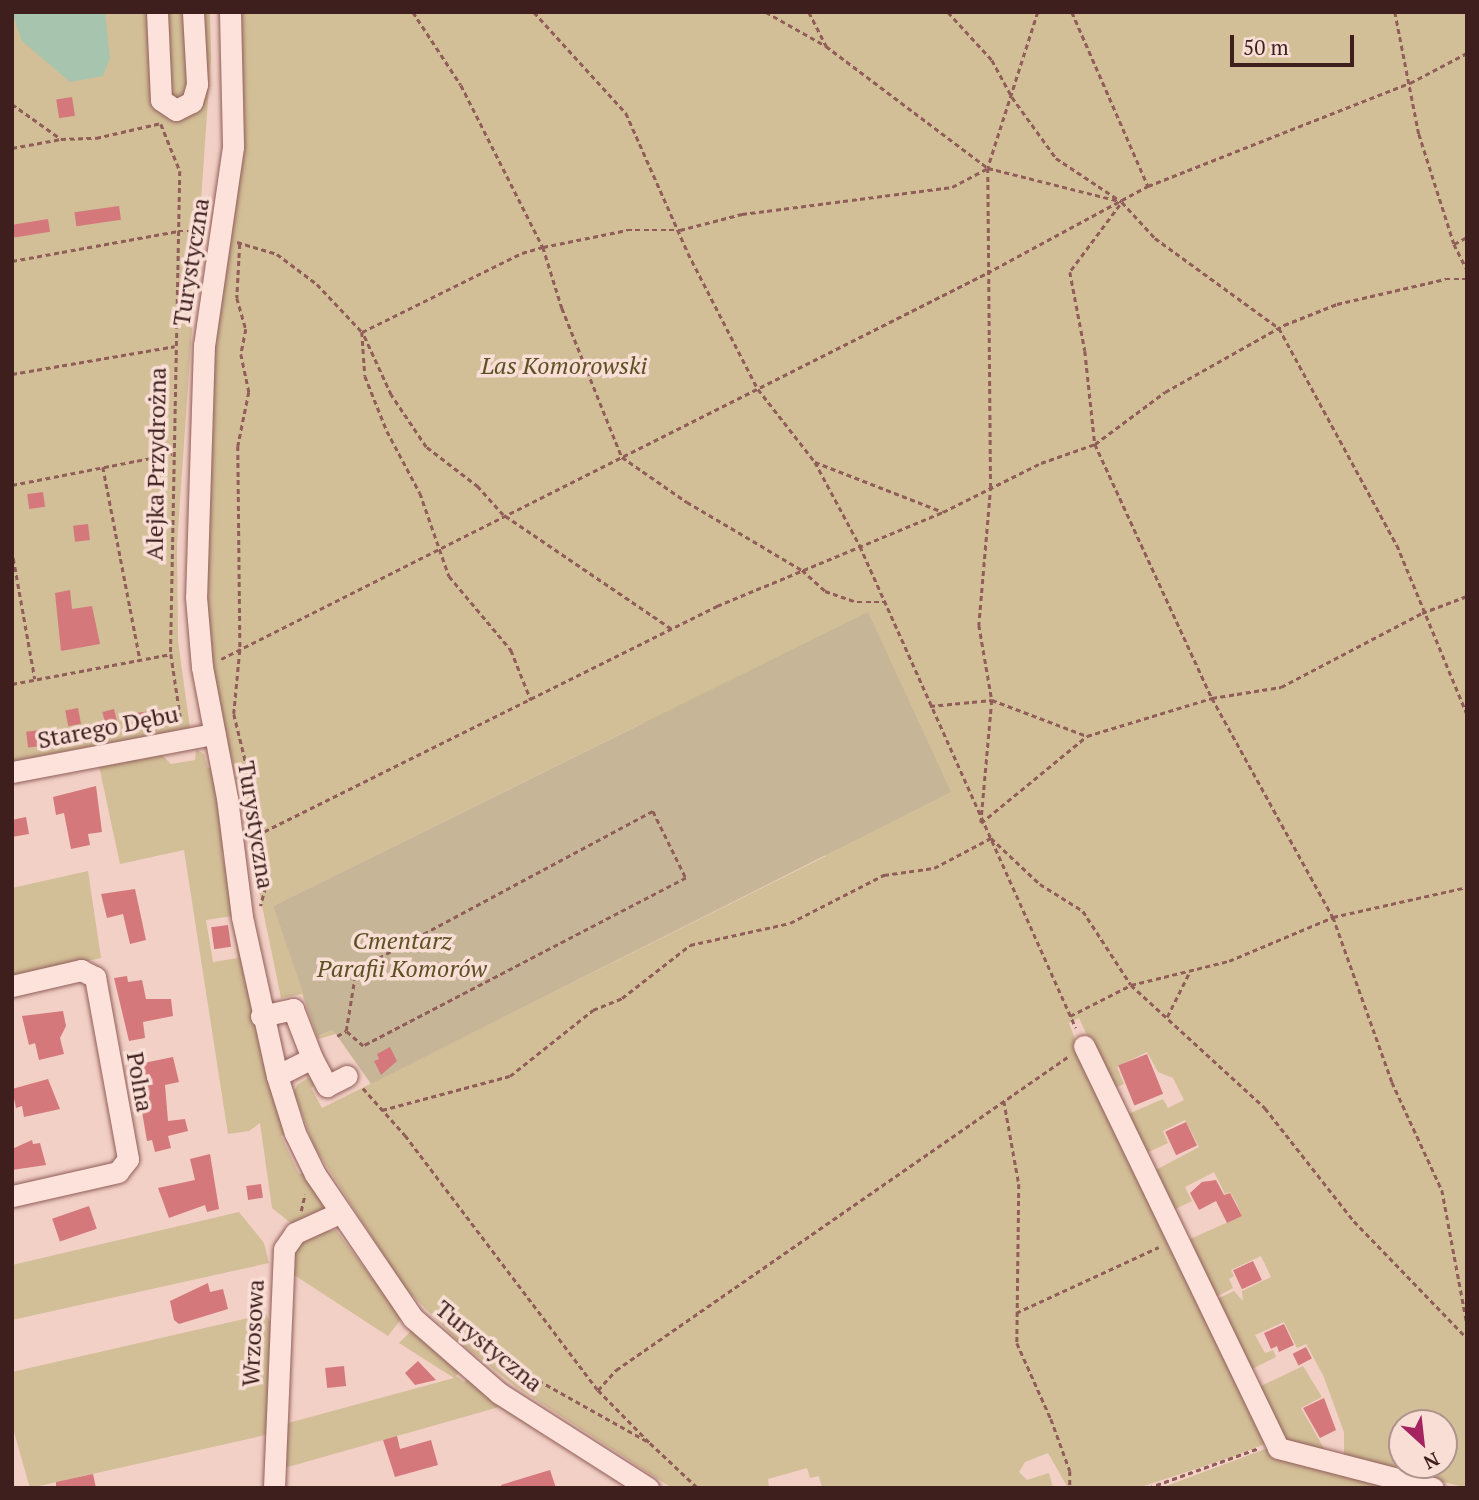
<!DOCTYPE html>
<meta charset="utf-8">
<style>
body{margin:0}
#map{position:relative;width:1479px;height:1500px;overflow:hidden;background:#f2d0c5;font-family:"PT Serif",serif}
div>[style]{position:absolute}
.green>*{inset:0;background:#d2be97}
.cemetery>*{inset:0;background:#c6b697}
.water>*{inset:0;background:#a7c5ae}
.building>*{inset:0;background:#d4787c;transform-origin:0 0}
.path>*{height:2.5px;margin-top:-1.25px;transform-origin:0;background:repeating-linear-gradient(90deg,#905d59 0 5px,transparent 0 8.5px)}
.roads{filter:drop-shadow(0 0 2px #905d59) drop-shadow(0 0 2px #905d59)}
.minor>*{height:21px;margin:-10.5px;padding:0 10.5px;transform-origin:10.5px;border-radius:10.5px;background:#fce2da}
span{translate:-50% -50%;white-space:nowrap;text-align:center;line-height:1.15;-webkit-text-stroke:7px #f9ded6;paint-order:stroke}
.street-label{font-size:24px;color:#3e1f1e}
.park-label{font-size:24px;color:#5d5123;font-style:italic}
.frame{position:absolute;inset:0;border:14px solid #3e1f1e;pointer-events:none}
.north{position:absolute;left:1388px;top:1409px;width:70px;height:70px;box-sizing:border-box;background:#f9ded6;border:2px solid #ae928c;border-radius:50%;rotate:153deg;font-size:19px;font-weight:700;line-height:28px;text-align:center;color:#3e1f1e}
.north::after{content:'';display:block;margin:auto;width:24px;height:32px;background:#a5235f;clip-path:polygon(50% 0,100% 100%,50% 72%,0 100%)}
.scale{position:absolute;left:1230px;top:35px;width:124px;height:32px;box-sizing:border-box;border:4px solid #3e1f1e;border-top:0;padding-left:9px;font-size:21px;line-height:24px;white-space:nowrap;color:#3e1f1e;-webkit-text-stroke:5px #f9ded6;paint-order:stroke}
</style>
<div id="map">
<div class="green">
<i style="clip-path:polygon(12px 12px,210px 12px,211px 57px,177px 544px,178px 641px,190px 728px,12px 761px)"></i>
<i style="clip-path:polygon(evenodd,237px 12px,1467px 12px,1467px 1488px,1344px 1456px,1344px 1432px,1323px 1375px,1306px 1344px,1297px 1348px,1284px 1322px,1255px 1335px,1265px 1353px,1273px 1350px,1276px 1357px,1250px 1370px,1211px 1302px,1234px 1291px,1243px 1301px,1242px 1291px,1271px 1277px,1261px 1256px,1231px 1270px,1234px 1276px,1229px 1279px,1233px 1288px,1210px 1300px,1185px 1245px,1190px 1239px,1242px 1216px,1236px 1202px,1230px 1192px,1225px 1194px,1214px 1172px,1185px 1187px,1192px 1201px,1169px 1212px,1152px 1172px,1199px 1147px,1185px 1120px,1163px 1131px,1168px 1143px,1142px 1155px,1126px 1115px,1163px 1099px,1168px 1108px,1184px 1100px,1173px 1078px,1158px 1072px,1147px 1052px,1117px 1067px,1124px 1084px,1112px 1089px,1079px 1018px,1069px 1023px,1077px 1045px,1267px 1443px,1235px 1456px,1138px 1488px,1068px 1488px,1048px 1453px,1025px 1462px,1019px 1472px,1027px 1480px,1049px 1473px,1053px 1488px,822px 1488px,819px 1476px,810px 1478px,807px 1468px,768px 1479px,769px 1488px,672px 1488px,516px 1387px,457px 1340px,404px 1287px,314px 1146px,294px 1092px,297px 1085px,313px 1075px,317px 1083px,311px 1088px,322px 1108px,826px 856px,643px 723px,273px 906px,319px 1036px,333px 1030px,336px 1034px,318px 1039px,302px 994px,281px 998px,231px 754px,226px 755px,205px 636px,205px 445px,237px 12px,1402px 1423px,1444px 1423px,1444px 1465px,1402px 1465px,1402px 1423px)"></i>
<i style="clip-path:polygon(196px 749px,204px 754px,208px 768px,214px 767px,230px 852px,222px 853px,225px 867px,231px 866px,232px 916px,206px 920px,213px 962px,238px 958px,233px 923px,288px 1133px,281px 1136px,299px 1174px,306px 1172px,323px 1205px,322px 1210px,292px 1224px,272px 1208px,260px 1123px,249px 1131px,228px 1134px,184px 850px,120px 864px,99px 766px,161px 754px,171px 764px,195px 760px)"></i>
<i style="clip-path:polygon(88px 871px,101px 958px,12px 978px,12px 888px)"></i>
<i style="clip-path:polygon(239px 1212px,264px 1243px,269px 1263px,12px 1320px,12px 1265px)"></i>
<i style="clip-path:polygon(336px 1230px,402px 1318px,388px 1336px,288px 1271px,290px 1248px,317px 1233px)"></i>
<i style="clip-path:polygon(266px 1314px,270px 1322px,270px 1434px,30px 1488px,12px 1425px,12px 1372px)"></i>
<i style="clip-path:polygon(413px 1329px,460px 1370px,456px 1376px,464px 1382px,469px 1378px,533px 1424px,531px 1427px,499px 1407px,281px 1469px,281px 1425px,454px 1378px,399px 1343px)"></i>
<i style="clip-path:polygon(1303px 1366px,1322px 1397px,1301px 1408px,1326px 1452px,1280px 1442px,1255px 1389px)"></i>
<i style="clip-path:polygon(1268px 1448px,1399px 1488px,1161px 1488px)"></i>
</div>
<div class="cemetery">
<i style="clip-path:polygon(868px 612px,951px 792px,371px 1084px,333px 1030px,318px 1036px,273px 906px)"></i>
</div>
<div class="water">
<i style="clip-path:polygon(12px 12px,105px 12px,110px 58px,103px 76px,70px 82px,22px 41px)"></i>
</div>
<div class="building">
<i style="left:72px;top:97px;width:19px;height:16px;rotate:81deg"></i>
<i style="left:119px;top:206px;width:14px;height:45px;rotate:82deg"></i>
<i style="left:48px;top:219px;width:13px;height:36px;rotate:81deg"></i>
<i style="left:43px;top:492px;width:15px;height:16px;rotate:82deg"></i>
<i style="left:88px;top:524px;width:16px;height:15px;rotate:83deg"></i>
<i style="clip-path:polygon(70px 590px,72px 609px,92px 606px,100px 644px,61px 651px,55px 593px)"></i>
<i style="left:78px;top:708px;width:16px;height:13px;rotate:79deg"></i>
<i style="left:114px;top:709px;width:16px;height:12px;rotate:76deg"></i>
<i style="left:150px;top:711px;width:15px;height:16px;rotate:82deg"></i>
<i style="left:40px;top:730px;width:16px;height:14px;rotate:83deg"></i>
<i style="clip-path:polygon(96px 786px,102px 832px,88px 834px,90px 845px,71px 849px,64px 813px,56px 815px,53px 797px)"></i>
<i style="clip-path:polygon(26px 817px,29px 834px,12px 837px,12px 820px)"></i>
<i style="clip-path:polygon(135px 889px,146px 940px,130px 944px,123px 914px,107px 918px,101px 894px)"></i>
<i style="left:228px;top:925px;width:22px;height:17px;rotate:82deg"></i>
<i style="clip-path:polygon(127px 976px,128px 982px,142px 980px,146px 999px,171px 999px,173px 1016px,143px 1022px,145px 1038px,129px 1041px,114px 978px)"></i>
<i style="clip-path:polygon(63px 1011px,66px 1026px,60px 1038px,64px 1054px,39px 1060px,35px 1043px,29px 1045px,22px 1016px)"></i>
<i style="clip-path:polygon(390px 1047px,397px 1061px,381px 1075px,374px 1061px,379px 1059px,377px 1054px)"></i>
<i style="left:1147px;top:1054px;width:43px;height:31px;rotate:68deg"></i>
<i style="clip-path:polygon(173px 1057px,179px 1082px,165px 1085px,168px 1121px,185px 1119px,188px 1131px,168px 1136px,171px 1148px,155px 1152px,152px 1140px,147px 1141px,134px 1065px)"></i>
<i style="clip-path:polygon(48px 1079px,60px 1109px,24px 1117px,22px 1106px,16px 1108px,12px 1089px)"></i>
<i style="left:1186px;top:1122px;width:26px;height:23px;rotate:65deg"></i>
<i style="clip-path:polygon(32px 1140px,33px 1144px,40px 1143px,46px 1165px,12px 1170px,12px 1149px)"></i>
<i style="clip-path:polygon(210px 1154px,219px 1209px,207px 1212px,205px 1205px,169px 1218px,158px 1188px,195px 1180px,190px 1159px)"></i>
<i style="clip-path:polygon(1216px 1180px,1224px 1195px,1230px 1193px,1242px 1216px,1227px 1223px,1216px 1201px,1199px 1210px,1190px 1193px,1202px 1182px)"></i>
<i style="left:261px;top:1184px;width:14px;height:15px;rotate:82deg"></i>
<i style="left:89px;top:1206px;width:24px;height:39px;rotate:71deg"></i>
<i style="left:1253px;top:1261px;width:21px;height:22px;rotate:65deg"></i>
<i style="clip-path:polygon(208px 1283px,210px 1292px,223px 1289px,228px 1309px,179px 1324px,174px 1320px,170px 1301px)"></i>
<i style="clip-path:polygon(1284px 1324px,1294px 1345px,1279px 1352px,1277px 1346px,1271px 1349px,1264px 1333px)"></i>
<i style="left:1306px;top:1347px;width:13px;height:15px;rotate:63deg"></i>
<i style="clip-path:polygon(418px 1361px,436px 1380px,415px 1385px,405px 1373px)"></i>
<i style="left:344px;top:1366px;width:20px;height:19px;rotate:84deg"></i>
<i style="clip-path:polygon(1324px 1398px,1336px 1430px,1320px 1438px,1303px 1408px)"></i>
<i style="clip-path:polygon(397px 1436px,400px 1449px,431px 1440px,438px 1465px,395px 1477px,383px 1440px)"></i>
<i style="clip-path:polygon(550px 1470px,556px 1488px,502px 1488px,501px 1485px)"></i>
<i style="clip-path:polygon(93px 1474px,96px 1488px,56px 1488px,56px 1482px)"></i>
</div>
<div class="path">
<i style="left:413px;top:12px;width:87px;rotate:56.7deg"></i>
<i style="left:461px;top:85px;width:182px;rotate:63.2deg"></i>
<i style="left:543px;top:247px;width:64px;rotate:72.7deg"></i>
<i style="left:562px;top:308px;width:161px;rotate:68.1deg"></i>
<i style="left:622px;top:457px;width:79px;rotate:34.7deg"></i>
<i style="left:687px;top:502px;width:134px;rotate:30.6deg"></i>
<i style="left:802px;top:570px;width:31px;rotate:42deg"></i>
<i style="left:825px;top:591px;width:34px;rotate:19deg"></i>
<i style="left:857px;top:602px;width:27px"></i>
<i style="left:534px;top:12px;width:137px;rotate:47.7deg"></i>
<i style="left:626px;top:113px;width:153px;rotate:66.1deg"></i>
<i style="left:688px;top:253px;width:153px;rotate:62.8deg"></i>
<i style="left:758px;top:389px;width:93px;rotate:52deg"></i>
<i style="left:815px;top:462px;width:95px;rotate:61.8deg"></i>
<i style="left:860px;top:546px;width:528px;rotate:65.86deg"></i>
<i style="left:766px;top:12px;width:69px;rotate:29.5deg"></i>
<i style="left:826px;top:46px;width:203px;rotate:37deg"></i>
<i style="left:988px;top:168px;width:135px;rotate:14.1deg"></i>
<i style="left:809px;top:12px;width:38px;rotate:63deg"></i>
<i style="left:948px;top:12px;width:65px;rotate:47.5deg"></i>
<i style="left:992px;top:60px;width:42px;rotate:61.6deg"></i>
<i style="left:1012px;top:97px;width:75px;rotate:54.2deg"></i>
<i style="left:1056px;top:158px;width:79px;rotate:33.7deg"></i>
<i style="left:1122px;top:202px;width:49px;rotate:47.5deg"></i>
<i style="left:1155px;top:238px;width:153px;rotate:36deg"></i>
<i style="left:1279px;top:328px;width:247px;rotate:61.5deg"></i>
<i style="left:1397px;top:545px;width:183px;rotate:67.5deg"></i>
<i style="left:1038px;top:12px;width:164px;rotate:107.8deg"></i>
<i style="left:988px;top:168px;width:318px;rotate:89.5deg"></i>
<i style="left:991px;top:486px;width:140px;rotate:94.9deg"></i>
<i style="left:979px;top:625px;width:76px;rotate:80.2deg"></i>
<i style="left:992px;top:700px;width:123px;rotate:95.1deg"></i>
<i style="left:981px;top:823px;width:137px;rotate:-39.4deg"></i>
<i style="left:1072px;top:12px;width:190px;rotate:66.4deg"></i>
<i style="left:1395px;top:12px;width:124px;rotate:78.9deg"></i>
<i style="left:1419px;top:134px;width:115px;rotate:72.3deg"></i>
<i style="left:1454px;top:244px;width:28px;rotate:63deg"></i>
<i style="left:12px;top:104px;width:60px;rotate:35.5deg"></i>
<i style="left:61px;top:139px;width:35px;rotate:-2deg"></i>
<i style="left:96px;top:138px;width:67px;rotate:-13deg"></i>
<i style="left:161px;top:124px;width:51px;rotate:68deg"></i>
<i style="left:180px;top:171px;width:483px;rotate:91.1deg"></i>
<i style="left:171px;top:654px;width:68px;rotate:81.5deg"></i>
<i style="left:12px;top:148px;width:50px;rotate:-10.4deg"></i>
<i style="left:1120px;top:205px;width:84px;rotate:126.7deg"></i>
<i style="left:1070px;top:272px;width:80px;rotate:79.2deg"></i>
<i style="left:1085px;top:351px;width:94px;rotate:83.9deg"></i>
<i style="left:1095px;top:444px;width:280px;rotate:65.3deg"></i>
<i style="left:1212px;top:698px;width:250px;rotate:61.1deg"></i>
<i style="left:1333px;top:917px;width:175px;rotate:70.3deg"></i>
<i style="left:1392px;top:1082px;width:119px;rotate:65.2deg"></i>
<i style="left:1442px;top:1190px;width:136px;rotate:79.4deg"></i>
<i style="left:237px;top:242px;width:42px;rotate:16.7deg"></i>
<i style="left:277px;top:254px;width:50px;rotate:36.9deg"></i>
<i style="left:317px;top:284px;width:66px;rotate:46.8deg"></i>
<i style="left:362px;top:332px;width:44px;rotate:86.1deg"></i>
<i style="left:365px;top:376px;width:59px;rotate:68.2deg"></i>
<i style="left:387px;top:431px;width:70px;rotate:62deg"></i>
<i style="left:420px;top:493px;width:88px;rotate:70.7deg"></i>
<i style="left:449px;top:576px;width:97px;rotate:50deg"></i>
<i style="left:511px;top:650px;width:54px;rotate:68.2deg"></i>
<i style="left:240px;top:244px;width:54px;rotate:93.2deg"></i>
<i style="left:237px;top:298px;width:32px;rotate:74deg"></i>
<i style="left:246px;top:329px;width:25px;rotate:101deg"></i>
<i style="left:241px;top:354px;width:39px;rotate:78deg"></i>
<i style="left:249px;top:392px;width:55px;rotate:101.5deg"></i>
<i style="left:238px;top:446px;width:204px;rotate:89.4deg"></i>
<i style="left:240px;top:650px;width:64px;rotate:95.4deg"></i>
<i style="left:234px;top:714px;width:122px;rotate:76.3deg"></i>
<i style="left:263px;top:833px;width:46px;rotate:83.8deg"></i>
<i style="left:268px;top:879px;width:28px;rotate:105deg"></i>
<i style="left:1454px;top:244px;width:15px;rotate:-28deg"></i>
<i style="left:12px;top:261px;width:169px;rotate:-10.2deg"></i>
<i style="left:178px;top:231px;width:22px"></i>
<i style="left:12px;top:374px;width:165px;rotate:-9.7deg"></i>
<i style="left:815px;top:462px;width:137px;rotate:21.3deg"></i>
<i style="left:103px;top:467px;width:196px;rotate:79.1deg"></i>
<i style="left:12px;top:485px;width:163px;rotate:-11deg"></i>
<i style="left:12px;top:550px;width:131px;rotate:79.9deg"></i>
<i style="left:671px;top:629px;width:203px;rotate:-145.8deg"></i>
<i style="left:503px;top:515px;width:38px;rotate:-132deg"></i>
<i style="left:478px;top:487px;width:66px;rotate:-142.4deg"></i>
<i style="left:426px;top:447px;width:63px;rotate:-123.9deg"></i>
<i style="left:391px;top:395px;width:69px;rotate:-114.7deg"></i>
<i style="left:362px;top:332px;width:178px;rotate:-26.3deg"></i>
<i style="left:522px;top:253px;width:22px;rotate:-16deg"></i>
<i style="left:543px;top:247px;width:86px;rotate:-11.4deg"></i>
<i style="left:627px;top:230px;width:53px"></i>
<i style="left:680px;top:230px;width:64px;rotate:-14.5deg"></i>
<i style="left:742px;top:214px;width:212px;rotate:-7.3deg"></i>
<i style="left:952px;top:187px;width:41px;rotate:-27.8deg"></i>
<i style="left:221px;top:659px;width:858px;rotate:-26.74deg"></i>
<i style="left:987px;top:273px;width:183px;rotate:-28.4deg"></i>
<i style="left:1148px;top:186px;width:282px;rotate:-21.5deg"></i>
<i style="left:1410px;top:83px;width:64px;rotate:-27.8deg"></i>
<i style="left:12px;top:684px;width:162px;rotate:-10.7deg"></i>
<i style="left:930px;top:706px;width:62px;rotate:-5.5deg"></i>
<i style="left:992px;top:700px;width:102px;rotate:20.8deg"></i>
<i style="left:1087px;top:736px;width:131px;rotate:-16.9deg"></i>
<i style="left:1212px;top:698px;width:70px;rotate:-9.1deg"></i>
<i style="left:1281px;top:687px;width:159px;rotate:-27.7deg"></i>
<i style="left:1422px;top:613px;width:48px;rotate:-20.7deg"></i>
<i style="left:653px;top:811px;width:75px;rotate:63.8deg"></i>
<i style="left:686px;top:878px;width:364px;rotate:152.5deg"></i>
<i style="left:363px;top:1046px;width:23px;rotate:-139deg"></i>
<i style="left:346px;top:1031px;width:62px;rotate:-80.7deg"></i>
<i style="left:356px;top:970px;width:337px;rotate:-28.2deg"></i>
<i style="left:249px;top:839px;width:523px;rotate:-26.47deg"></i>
<i style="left:717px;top:606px;width:245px;rotate:-22.6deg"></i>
<i style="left:943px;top:512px;width:110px;rotate:-26.6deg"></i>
<i style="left:1041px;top:463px;width:57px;rotate:-19.4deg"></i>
<i style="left:1095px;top:444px;width:87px;rotate:-36.6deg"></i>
<i style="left:1165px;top:392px;width:137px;rotate:-29.4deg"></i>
<i style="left:1284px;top:325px;width:57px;rotate:-21.6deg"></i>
<i style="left:1337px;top:304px;width:111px;rotate:-13deg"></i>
<i style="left:1445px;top:279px;width:22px"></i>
<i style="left:1070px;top:1016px;width:68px;rotate:-26.9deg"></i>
<i style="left:1131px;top:985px;width:101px;rotate:-13.8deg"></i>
<i style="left:1229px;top:961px;width:113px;rotate:-22.9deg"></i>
<i style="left:1333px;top:917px;width:137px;rotate:-12.6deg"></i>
<i style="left:1167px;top:1017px;width:51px;rotate:-63.4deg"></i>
<i style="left:337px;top:1036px;width:10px;rotate:-29deg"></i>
<i style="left:363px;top:1088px;width:63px;rotate:48.2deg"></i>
<i style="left:405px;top:1135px;width:320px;rotate:52.9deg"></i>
<i style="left:598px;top:1390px;width:74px;rotate:45.5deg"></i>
<i style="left:1004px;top:1101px;width:84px;rotate:79.8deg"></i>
<i style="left:1019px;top:1184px;width:159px;rotate:90.7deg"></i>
<i style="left:1017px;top:1343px;width:83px;rotate:65.9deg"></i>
<i style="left:1051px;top:1419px;width:55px;rotate:69.9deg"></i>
<i style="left:1070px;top:1471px;width:17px;rotate:90deg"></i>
<i style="left:382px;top:1110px;width:132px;rotate:-14.9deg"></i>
<i style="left:510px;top:1076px;width:106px;rotate:-38.5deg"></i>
<i style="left:593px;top:1010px;width:31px;rotate:-22deg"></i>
<i style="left:622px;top:998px;width:86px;rotate:-37.9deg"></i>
<i style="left:690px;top:945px;width:102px;rotate:-12.4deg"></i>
<i style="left:790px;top:923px;width:106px;rotate:-27.1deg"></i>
<i style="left:884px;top:875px;width:50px;rotate:-8deg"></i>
<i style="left:934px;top:868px;width:64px;rotate:-27.8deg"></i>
<i style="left:991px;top:838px;width:67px;rotate:43.2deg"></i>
<i style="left:1040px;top:884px;width:51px;rotate:32.1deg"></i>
<i style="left:1083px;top:911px;width:88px;rotate:57deg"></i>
<i style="left:1131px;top:985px;width:182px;rotate:42.5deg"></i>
<i style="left:1265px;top:1108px;width:144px;rotate:51.8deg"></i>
<i style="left:1354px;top:1221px;width:163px;rotate:46deg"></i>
<i style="left:301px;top:1211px;width:17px;rotate:-77deg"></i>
<i style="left:1016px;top:1313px;width:157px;rotate:-24.8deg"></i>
<i style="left:472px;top:1343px;width:204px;rotate:29.3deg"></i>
<i style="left:650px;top:1443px;width:66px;rotate:43.2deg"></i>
<i style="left:598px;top:1390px;width:27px;rotate:-48deg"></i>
<i style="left:616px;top:1370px;width:551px;rotate:-34.73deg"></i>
<i style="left:1148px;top:1488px;width:118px;rotate:-19.8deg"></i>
</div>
<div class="roads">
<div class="minor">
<i style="left:157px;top:12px;width:88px;rotate:87.4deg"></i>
<i style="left:161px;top:100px;width:18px;rotate:34deg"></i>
<i style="left:176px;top:110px;width:18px;rotate:-27deg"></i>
<i style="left:192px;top:102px;width:19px;rotate:-74deg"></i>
<i style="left:197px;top:84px;width:72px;rotate:-93.2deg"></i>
<i style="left:230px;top:12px;width:135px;rotate:88.7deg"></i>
<i style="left:233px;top:147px;width:200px;rotate:98.3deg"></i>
<i style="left:204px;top:345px;width:252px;rotate:91.8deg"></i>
<i style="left:196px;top:597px;width:70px;rotate:85.1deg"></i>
<i style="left:202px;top:667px;width:133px;rotate:79.2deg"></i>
<i style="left:227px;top:798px;width:120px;rotate:82.8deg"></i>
<i style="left:242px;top:917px;width:163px;rotate:77.6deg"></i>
<i style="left:277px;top:1076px;width:60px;rotate:72.5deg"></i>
<i style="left:295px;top:1133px;width:46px;rotate:64deg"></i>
<i style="left:315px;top:1174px;width:174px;rotate:55.8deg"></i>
<i style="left:413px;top:1318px;width:114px;rotate:41.1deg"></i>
<i style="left:499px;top:1393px;width:177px;rotate:32.5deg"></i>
<i style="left:12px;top:772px;width:206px;rotate:-10.7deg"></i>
<i style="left:12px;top:986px;width:71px;rotate:-13.1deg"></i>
<i style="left:81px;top:970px;width:16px;rotate:27deg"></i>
<i style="left:95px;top:977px;width:185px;rotate:79.7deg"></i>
<i style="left:128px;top:1159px;width:16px;rotate:128deg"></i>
<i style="left:118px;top:1172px;width:109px;rotate:167.2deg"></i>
<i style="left:261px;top:1016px;width:33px;rotate:-12deg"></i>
<i style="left:293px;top:1009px;width:53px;rotate:68.8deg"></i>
<i style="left:312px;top:1058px;width:39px;rotate:153deg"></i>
<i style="left:1084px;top:1046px;width:446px;rotate:64.2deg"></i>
<i style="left:1278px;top:1448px;width:160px;rotate:14.5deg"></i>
<i style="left:312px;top:1058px;width:32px;rotate:62deg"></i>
<i style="left:327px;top:1086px;width:22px;rotate:-27deg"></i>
<i style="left:274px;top:1488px;width:239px;rotate:-87.6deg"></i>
<i style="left:284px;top:1249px;width:19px;rotate:-55deg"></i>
<i style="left:295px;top:1233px;width:48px;rotate:-24.4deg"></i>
</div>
</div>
<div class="street-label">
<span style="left:191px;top:262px;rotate:-81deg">Turystyczna</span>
<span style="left:156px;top:464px;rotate:-89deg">Alejka Przydrożna</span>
<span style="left:108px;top:727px;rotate:-11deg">Starego Dębu</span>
<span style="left:256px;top:825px;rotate:81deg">Turystyczna</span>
<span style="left:140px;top:1082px;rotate:80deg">Polna</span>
<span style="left:253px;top:1333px;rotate:-87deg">Wrzosowa</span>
<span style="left:489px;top:1346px;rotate:39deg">Turystyczna</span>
</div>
<div class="park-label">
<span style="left:564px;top:366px">Las Komorowski</span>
<span style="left:402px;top:955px">Cmentarz<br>Parafii Komorów</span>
</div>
<div class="frame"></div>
<div class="north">N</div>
<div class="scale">50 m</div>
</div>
